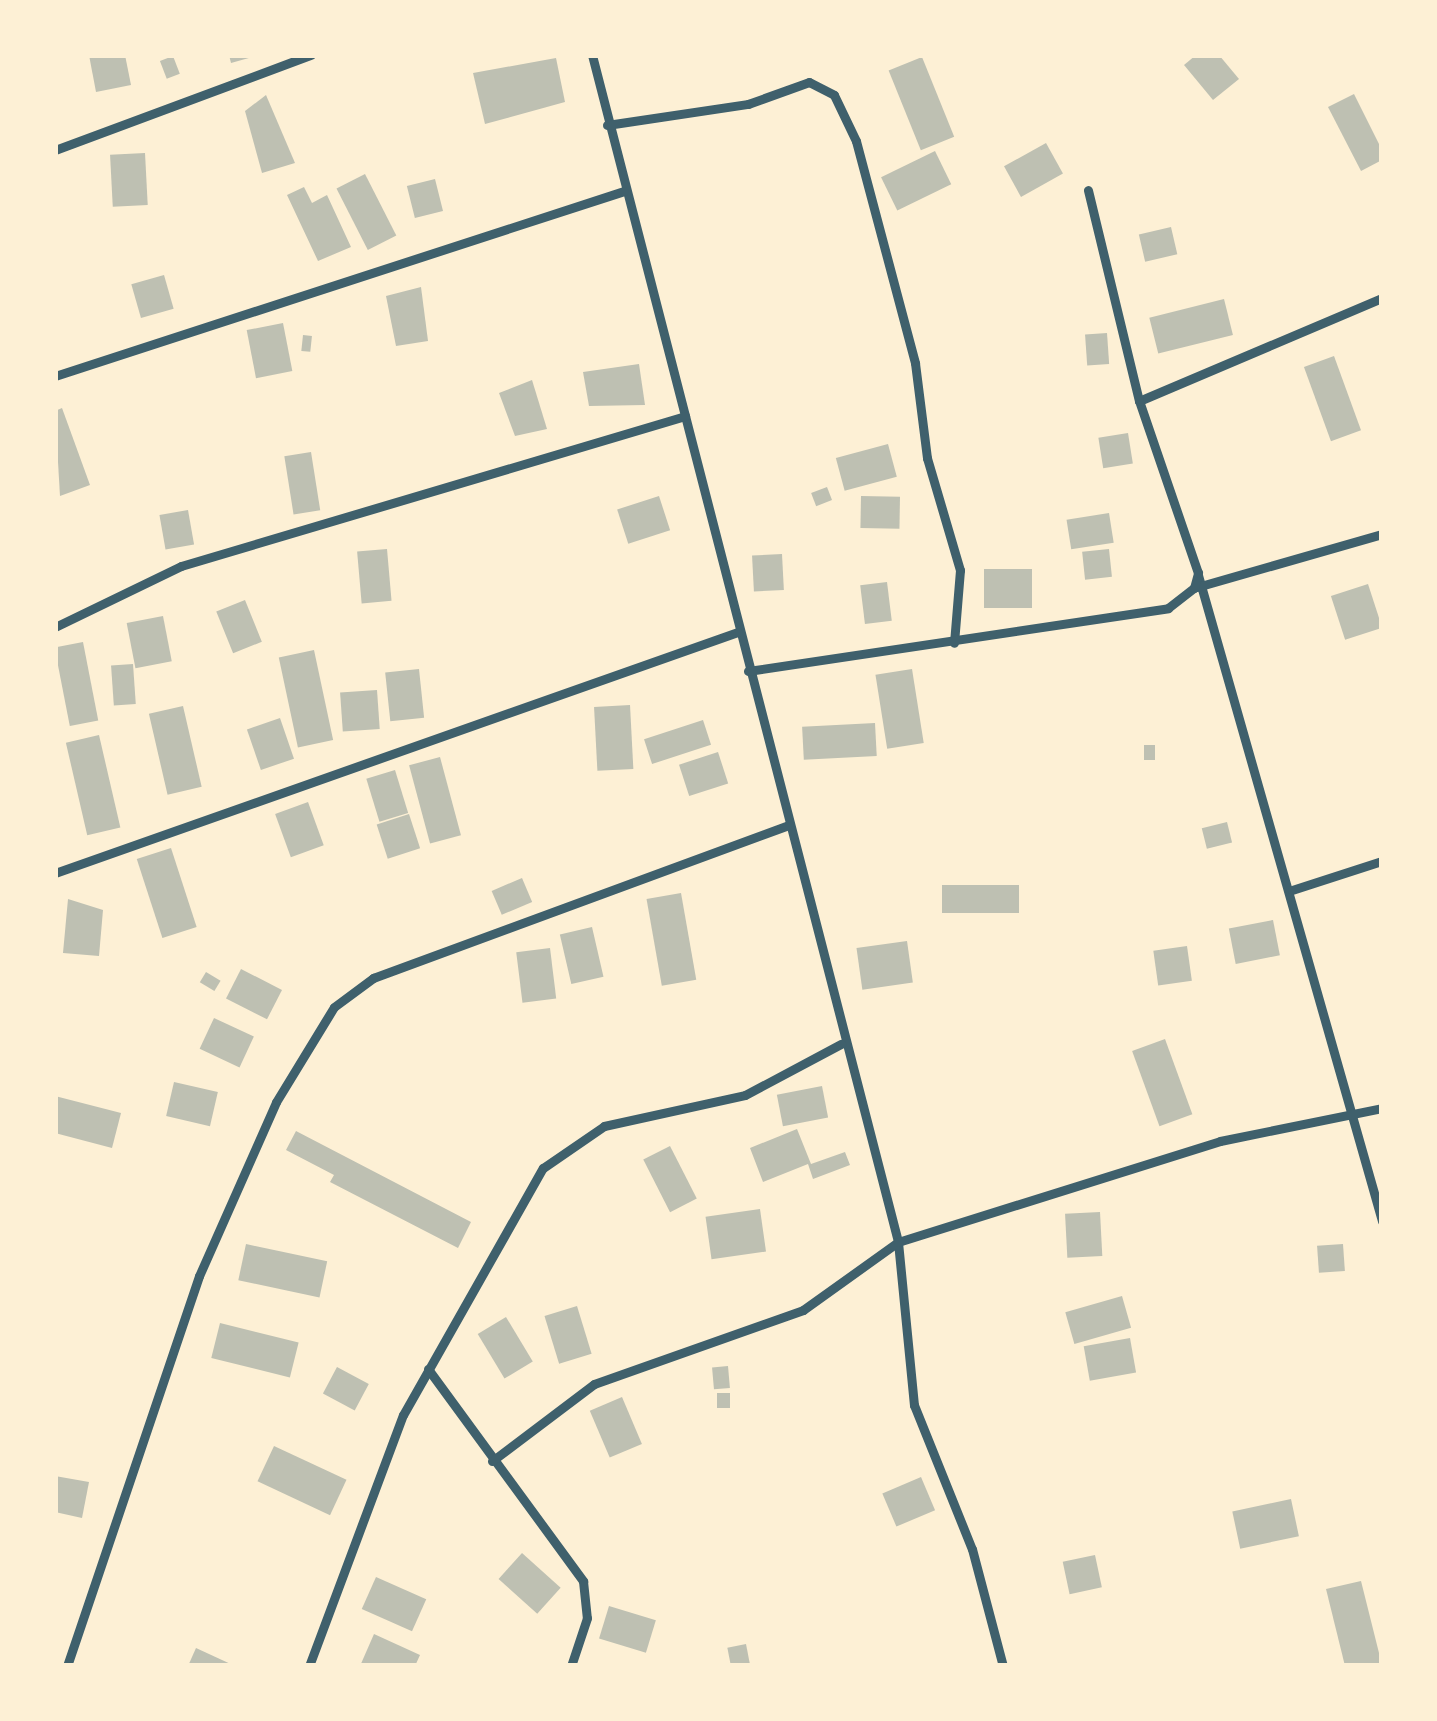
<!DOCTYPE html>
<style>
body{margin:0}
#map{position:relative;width:1437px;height:1721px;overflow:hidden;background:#fdf0d5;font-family:"Noto Serif",serif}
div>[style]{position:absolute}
.building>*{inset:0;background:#bec0b2;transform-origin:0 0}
.minor>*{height:9px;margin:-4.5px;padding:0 4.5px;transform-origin:4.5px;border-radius:4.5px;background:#3f606c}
span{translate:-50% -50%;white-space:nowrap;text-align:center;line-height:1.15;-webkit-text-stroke:10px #fdf0d5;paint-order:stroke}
.frame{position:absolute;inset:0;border:58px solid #fdf0d5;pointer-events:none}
</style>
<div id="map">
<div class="building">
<i style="clip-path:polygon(89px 55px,125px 55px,131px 85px,96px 92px)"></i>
<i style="clip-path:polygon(229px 55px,256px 55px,256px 56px,231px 63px)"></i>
<i style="clip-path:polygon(1196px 55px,1219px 55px,1239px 79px,1213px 100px,1184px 65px)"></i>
<i style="left:173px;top:56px;width:19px;height:14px;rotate:69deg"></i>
<i style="left:922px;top:57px;width:86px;height:36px;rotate:68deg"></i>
<i style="clip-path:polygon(556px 58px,565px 102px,485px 124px,473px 73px)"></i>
<i style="clip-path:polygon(1354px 94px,1382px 150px,1382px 160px,1361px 171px,1328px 107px)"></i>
<i style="clip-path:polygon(266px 95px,295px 163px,262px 173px,245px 111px)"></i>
<i style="left:1046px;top:143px;width:35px;height:48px;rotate:61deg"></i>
<i style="left:935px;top:151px;width:37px;height:60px;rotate:64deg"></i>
<i style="left:145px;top:153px;width:52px;height:35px;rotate:87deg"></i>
<i style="left:365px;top:174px;width:69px;height:32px;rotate:63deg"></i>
<i style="left:435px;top:179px;width:33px;height:29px;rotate:76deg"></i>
<i style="clip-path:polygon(304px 187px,312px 203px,327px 195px,351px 247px,318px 261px,287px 195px)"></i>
<i style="left:1171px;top:227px;width:28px;height:33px;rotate:77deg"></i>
<i style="left:164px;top:275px;width:35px;height:34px;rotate:74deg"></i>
<i style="clip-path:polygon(421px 287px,428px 341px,396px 346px,386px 296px)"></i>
<i style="left:1224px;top:299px;width:37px;height:77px;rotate:76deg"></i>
<i style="left:283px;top:323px;width:49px;height:37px;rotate:79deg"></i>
<i style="left:1107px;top:333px;width:31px;height:22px;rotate:86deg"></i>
<i style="left:303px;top:335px;width:9px;height:16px;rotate:6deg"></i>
<i style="left:1334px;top:356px;width:79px;height:32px;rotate:70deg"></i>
<i style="clip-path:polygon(639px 364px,645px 405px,589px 406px,583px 372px)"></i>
<i style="clip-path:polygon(532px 380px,547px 429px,515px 436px,499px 393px)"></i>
<i style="clip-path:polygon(62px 408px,90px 485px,60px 496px,55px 411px)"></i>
<i style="left:1128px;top:433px;width:31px;height:30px;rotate:81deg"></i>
<i style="left:888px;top:444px;width:34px;height:54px;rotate:75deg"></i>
<i style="left:311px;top:452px;width:59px;height:27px;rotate:81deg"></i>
<i style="left:827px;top:487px;width:14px;height:17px;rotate:69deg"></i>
<i style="left:659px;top:496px;width:36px;height:44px;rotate:72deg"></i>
<i style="left:861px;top:496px;width:39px;height:32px;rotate:1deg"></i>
<i style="left:188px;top:510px;width:35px;height:29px;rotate:80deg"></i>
<i style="left:1109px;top:513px;width:30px;height:43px;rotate:81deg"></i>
<i style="left:387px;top:549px;width:52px;height:30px;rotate:85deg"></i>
<i style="left:1109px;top:549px;width:28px;height:27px;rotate:84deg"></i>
<i style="left:782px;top:554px;width:36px;height:30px;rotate:87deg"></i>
<i style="left:984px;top:569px;width:48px;height:39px"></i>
<i style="left:887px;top:582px;width:39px;height:27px;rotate:83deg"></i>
<i style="left:1368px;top:584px;width:46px;height:39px;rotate:72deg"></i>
<i style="left:245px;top:600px;width:45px;height:31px;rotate:68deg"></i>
<i style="left:163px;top:616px;width:46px;height:37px;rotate:79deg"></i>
<i style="left:83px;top:642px;width:80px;height:29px;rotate:79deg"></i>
<i style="left:314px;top:650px;width:92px;height:36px;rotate:78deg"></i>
<i style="left:133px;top:664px;width:40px;height:22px;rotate:86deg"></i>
<i style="left:419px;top:669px;width:49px;height:34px;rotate:84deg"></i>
<i style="left:912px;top:669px;width:75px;height:37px;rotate:81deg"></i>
<i style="left:377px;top:690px;width:39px;height:37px;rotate:86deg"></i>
<i style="left:630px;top:705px;width:64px;height:36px;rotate:87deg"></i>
<i style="left:183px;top:706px;width:83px;height:35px;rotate:77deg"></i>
<i style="left:280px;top:718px;width:43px;height:35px;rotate:71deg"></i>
<i style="left:703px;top:720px;width:26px;height:62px;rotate:72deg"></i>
<i style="left:875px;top:723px;width:33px;height:73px;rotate:87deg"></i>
<i style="left:99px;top:735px;width:95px;height:34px;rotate:77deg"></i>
<i style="left:1144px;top:745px;width:11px;height:15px"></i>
<i style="left:718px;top:752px;width:33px;height:41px;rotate:72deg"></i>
<i style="left:440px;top:757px;width:81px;height:32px;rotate:75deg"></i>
<i style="left:395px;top:770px;width:45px;height:30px;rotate:73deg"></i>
<i style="left:308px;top:802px;width:46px;height:35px;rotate:70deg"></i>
<i style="left:409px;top:814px;width:36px;height:34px;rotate:72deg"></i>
<i style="left:1227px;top:822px;width:21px;height:26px;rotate:76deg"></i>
<i style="left:171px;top:848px;width:83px;height:36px;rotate:72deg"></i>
<i style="left:522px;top:878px;width:26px;height:33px;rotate:67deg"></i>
<i style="left:942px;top:885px;width:77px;height:28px"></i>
<i style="left:681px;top:893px;width:88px;height:35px;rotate:80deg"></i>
<i style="clip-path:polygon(68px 899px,103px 910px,99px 956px,63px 953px)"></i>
<i style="left:1273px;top:920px;width:36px;height:45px;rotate:79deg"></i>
<i style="left:592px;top:927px;width:51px;height:33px;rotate:77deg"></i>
<i style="left:907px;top:941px;width:42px;height:51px;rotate:82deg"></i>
<i style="left:1187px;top:946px;width:35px;height:34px;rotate:82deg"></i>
<i style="left:550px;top:948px;width:51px;height:34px;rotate:83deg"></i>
<i style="left:241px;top:969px;width:46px;height:33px;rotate:27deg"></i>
<i style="left:206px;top:972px;width:17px;height:12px;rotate:31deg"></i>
<i style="left:214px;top:1018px;width:44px;height:34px;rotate:25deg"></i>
<i style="left:1165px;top:1039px;width:80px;height:35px;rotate:70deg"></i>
<i style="left:174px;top:1082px;width:45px;height:35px;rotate:13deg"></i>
<i style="left:822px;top:1086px;width:32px;height:46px;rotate:79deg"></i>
<i style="clip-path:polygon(55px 1096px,121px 1113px,112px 1148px,55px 1133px)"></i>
<i style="clip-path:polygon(797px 1129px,811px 1164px,845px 1152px,850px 1165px,813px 1179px,808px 1164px,763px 1182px,750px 1148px)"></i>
<i style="clip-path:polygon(296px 1131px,471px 1222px,458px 1248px,330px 1182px,334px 1175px,286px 1150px)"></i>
<i style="left:670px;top:1146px;width:59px;height:30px;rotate:63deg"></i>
<i style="left:760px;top:1209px;width:43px;height:55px;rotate:82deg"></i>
<i style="left:1100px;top:1212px;width:44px;height:35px;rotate:87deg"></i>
<i style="left:246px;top:1244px;width:83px;height:37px;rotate:12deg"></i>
<i style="left:1343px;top:1244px;width:27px;height:26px;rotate:86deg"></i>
<i style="left:1122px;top:1296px;width:33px;height:59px;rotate:74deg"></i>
<i style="left:577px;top:1306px;width:50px;height:34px;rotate:73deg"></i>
<i style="left:506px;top:1317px;width:52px;height:33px;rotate:59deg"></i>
<i style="left:220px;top:1323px;width:81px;height:36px;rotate:14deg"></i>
<i style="left:1130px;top:1338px;width:35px;height:47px;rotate:80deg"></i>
<i style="left:728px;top:1366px;width:22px;height:16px;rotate:85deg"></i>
<i style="left:337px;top:1367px;width:36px;height:30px;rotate:28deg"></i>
<i style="left:717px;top:1393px;width:13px;height:15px"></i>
<i style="left:622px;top:1397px;width:51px;height:35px;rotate:67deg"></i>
<i style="left:274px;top:1446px;width:80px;height:39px;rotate:25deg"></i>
<i style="clip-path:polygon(55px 1476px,89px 1482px,82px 1518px,55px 1512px)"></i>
<i style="left:921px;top:1477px;width:36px;height:42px;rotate:67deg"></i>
<i style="left:1291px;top:1499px;width:38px;height:60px;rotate:78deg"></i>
<i style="left:522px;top:1553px;width:52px;height:35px;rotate:42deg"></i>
<i style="left:1095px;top:1555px;width:33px;height:33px;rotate:78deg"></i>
<i style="left:376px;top:1577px;width:55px;height:35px;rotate:24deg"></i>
<i style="clip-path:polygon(1361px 1581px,1382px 1665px,1379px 1666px,1345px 1666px,1326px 1589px)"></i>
<i style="left:609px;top:1606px;width:49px;height:34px;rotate:17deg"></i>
<i style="clip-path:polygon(374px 1634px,420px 1655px,415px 1666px,360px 1666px)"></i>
<i style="left:746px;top:1644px;width:20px;height:19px;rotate:79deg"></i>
<i style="clip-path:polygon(196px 1648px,235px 1666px,188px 1666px)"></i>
</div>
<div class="minor">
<i style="left:592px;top:55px;width:1226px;rotate:75.54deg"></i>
<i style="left:898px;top:1242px;width:164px;rotate:84.4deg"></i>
<i style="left:914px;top:1405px;width:155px;rotate:68.1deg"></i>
<i style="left:972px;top:1549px;width:121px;rotate:75.2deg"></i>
<i style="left:607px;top:125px;width:143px;rotate:-8.5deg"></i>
<i style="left:748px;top:104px;width:65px;rotate:-19.8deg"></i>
<i style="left:809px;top:82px;width:28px;rotate:27deg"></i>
<i style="left:834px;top:95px;width:51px;rotate:64.4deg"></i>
<i style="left:856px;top:141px;width:230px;rotate:75.1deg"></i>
<i style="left:915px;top:363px;width:96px;rotate:82.8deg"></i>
<i style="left:927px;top:458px;width:117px;rotate:73.6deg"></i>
<i style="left:960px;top:570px;width:73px;rotate:94.7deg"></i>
<i style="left:55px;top:150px;width:273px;rotate:-20.4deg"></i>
<i style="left:55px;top:376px;width:598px;rotate:-18.01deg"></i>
<i style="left:1139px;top:401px;width:264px;rotate:-23deg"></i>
<i style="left:1198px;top:575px;width:672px;rotate:74.1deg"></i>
<i style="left:1197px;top:587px;width:192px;rotate:-16deg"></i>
<i style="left:55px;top:627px;width:140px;rotate:-25.8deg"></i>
<i style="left:181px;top:566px;width:526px;rotate:-16.57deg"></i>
<i style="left:748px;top:671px;width:425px;rotate:-8.5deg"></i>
<i style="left:1168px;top:608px;width:33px;rotate:-38deg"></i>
<i style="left:1194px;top:588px;width:16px;rotate:-75deg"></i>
<i style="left:1198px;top:573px;width:182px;rotate:-108.9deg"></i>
<i style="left:1139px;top:401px;width:217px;rotate:-103.6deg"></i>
<i style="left:55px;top:873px;width:724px;rotate:-19.44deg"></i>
<i style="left:1292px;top:890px;width:95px;rotate:-17.9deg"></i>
<i style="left:428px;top:1369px;width:263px;rotate:53.8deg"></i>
<i style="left:583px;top:1581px;width:37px;rotate:84deg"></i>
<i style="left:587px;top:1618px;width:51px;rotate:108.4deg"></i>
<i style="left:492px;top:1461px;width:128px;rotate:-37deg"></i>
<i style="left:594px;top:1384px;width:222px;rotate:-19.5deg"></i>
<i style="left:803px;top:1310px;width:117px;rotate:-35.6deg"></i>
<i style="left:898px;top:1242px;width:337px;rotate:-17.4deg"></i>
<i style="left:1220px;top:1141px;width:165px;rotate:-11.5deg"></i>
<i style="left:67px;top:1666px;width:412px;rotate:-71.3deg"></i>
<i style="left:199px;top:1276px;width:190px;rotate:-66.1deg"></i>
<i style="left:276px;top:1102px;width:111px;rotate:-58.6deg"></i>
<i style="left:334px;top:1007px;width:49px;rotate:-36.6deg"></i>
<i style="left:373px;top:978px;width:443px;rotate:-20.2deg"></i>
<i style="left:309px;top:1666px;width:268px;rotate:-69.5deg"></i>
<i style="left:403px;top:1415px;width:284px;rotate:-60.5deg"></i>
<i style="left:543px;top:1168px;width:74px;rotate:-34.5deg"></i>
<i style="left:604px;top:1126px;width:144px;rotate:-12.4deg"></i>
<i style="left:745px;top:1095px;width:109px;rotate:-28deg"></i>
</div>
<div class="frame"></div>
</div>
